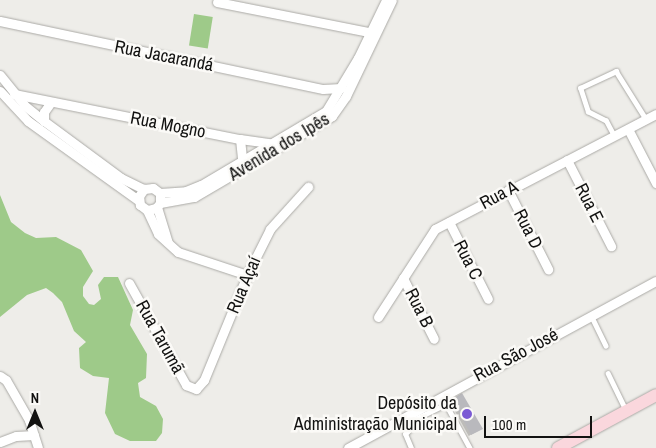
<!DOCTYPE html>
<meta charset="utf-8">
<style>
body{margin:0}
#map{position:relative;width:656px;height:448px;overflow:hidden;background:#eeede9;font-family:"Archivo Narrow",sans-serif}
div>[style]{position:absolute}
.green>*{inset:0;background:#9eca89;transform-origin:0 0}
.shadow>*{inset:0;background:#0003;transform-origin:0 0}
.building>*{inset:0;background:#b9b9bd}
.roads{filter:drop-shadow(0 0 1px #abaaa6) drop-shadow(0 0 1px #abaaa6)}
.lane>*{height:4.5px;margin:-2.25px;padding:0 2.25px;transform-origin:2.25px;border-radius:2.25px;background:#fff}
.street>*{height:9px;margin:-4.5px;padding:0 4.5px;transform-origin:4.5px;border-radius:4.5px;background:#fff}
.secondary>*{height:12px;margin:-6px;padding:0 6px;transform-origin:6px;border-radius:6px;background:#fad7dd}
.dots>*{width:14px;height:14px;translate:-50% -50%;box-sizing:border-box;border:2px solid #fbfaf7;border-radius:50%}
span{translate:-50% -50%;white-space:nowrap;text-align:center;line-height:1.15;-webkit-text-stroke:5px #fbfaf7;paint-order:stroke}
.street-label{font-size:18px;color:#121211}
.poi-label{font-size:18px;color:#121211}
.right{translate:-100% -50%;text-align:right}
.north{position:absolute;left:10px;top:388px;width:50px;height:50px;-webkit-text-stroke:4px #fbfaf7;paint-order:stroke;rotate:0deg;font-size:14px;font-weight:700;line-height:20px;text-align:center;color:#121211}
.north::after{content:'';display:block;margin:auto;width:18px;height:22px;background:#121211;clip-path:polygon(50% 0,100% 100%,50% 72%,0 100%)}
.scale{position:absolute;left:484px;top:416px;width:108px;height:22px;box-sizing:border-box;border:2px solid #121211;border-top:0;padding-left:6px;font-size:15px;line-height:18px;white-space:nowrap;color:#121211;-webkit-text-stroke:4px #fbfaf7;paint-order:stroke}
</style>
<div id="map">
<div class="green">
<i style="left:194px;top:14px;width:19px;height:32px;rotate:9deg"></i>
<i style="clip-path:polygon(0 195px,11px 222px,25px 233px,36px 238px,56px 237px,81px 250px,93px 271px,83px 287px,83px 296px,89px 304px,94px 305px,101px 299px,98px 285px,104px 277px,118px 277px,133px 310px,130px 325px,147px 354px,146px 378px,138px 383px,140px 397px,156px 406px,163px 419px,162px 433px,156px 441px,130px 441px,115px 434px,105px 413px,109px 378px,93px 376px,80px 368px,79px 348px,86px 342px,74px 331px,62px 302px,53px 293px,46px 288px,27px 295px,0 317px)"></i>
</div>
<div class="shadow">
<i style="left:462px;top:395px;width:39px;height:14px;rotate:61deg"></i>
</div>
<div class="building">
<i style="clip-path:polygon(462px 393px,483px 429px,471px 435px,452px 399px)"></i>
</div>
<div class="roads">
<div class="lane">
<i style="left:614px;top:136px;width:17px;rotate:-118deg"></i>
<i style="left:606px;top:121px;width:20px;rotate:-153deg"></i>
<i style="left:588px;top:112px;width:25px;rotate:-108deg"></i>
<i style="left:580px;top:88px;width:40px;rotate:-25deg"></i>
<i style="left:616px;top:71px;width:57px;rotate:58deg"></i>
<i style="left:591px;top:315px;width:34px;rotate:64deg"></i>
<i style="left:608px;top:373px;width:41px;rotate:64.1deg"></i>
<i style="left:411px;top:448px;width:15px;rotate:-113deg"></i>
<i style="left:405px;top:434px;width:8px;rotate:-45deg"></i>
<i style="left:411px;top:428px;width:7px;rotate:-90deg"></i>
<i style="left:411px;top:421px;width:39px;rotate:-26deg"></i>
<i style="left:446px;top:404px;width:50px;rotate:61.4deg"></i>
</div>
<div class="street">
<i style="left:217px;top:2px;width:155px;rotate:11.2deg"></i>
<i style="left:0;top:21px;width:330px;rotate:11.9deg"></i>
<i style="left:323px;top:89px;width:18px;rotate:-3deg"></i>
<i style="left:0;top:75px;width:38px;rotate:51deg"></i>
<i style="left:24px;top:105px;width:26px;rotate:39deg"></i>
<i style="left:44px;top:121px;width:96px;rotate:36.5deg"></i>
<i style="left:121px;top:178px;width:25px;rotate:26deg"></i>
<i style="left:0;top:91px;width:41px;rotate:47deg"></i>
<i style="left:28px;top:121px;width:135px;rotate:35.7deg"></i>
<i style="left:14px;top:94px;width:230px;rotate:11.3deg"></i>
<i style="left:240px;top:139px;width:37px;rotate:8deg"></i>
<i style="left:44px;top:121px;width:9px;rotate:-90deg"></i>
<i style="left:44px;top:112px;width:12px;rotate:-55deg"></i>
<i style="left:628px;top:129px;width:61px;rotate:62.6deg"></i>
<i style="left:240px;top:139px;width:27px;rotate:84deg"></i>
<i style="left:567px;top:160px;width:97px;rotate:62.9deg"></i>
<i style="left:508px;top:190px;width:89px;rotate:63.1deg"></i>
<i style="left:160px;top:193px;width:10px;rotate:90deg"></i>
<i style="left:160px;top:203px;width:6px;rotate:129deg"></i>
<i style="left:156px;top:208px;width:9px;rotate:167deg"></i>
<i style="left:147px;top:210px;width:9px;rotate:-144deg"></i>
<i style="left:140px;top:205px;width:9px;rotate:-96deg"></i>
<i style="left:139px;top:196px;width:9px;rotate:-54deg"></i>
<i style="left:144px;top:189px;width:9px;rotate:-6deg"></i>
<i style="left:153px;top:188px;width:9px;rotate:36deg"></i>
<i style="left:160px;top:193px;width:26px;rotate:-4deg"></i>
<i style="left:186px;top:191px;width:16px;rotate:-22deg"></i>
<i style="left:201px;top:185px;width:145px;rotate:-30.6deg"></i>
<i style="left:326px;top:111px;width:62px;rotate:-58.9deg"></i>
<i style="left:358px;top:58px;width:64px;rotate:-64.2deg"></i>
<i style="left:160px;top:203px;width:35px;rotate:-10deg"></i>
<i style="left:194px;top:197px;width:160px;rotate:-30.4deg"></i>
<i style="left:332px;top:116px;width:24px;rotate:-55deg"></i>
<i style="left:346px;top:96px;width:106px;rotate:-64.4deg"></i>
<i style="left:157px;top:207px;width:37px;rotate:73deg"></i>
<i style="left:147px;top:210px;width:26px;rotate:65deg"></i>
<i style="left:158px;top:234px;width:27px;rotate:42deg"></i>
<i style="left:178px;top:252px;width:73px;rotate:18.4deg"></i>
<i style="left:449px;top:222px;width:86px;rotate:63.1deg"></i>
<i style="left:403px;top:278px;width:68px;rotate:63.1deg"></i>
<i style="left:129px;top:283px;width:117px;rotate:60.8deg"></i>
<i style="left:186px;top:385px;width:11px;rotate:22deg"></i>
<i style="left:196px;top:389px;width:12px;rotate:-48deg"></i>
<i style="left:204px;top:380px;width:113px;rotate:-67.7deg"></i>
<i style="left:247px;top:275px;width:51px;rotate:-63.4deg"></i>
<i style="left:270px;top:229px;width:57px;rotate:-47.9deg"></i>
<i style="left:378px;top:317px;width:105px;rotate:-57.1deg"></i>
<i style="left:435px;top:229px;width:249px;rotate:-27.5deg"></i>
<i style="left:0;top:376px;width:7px;rotate:34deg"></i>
<i style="left:6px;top:380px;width:46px;rotate:60.1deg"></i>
<i style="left:29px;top:420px;width:29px;rotate:72deg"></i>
<i style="left:0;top:442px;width:17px;rotate:-21deg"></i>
<i style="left:16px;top:436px;width:18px;rotate:-3deg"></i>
<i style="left:348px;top:448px;width:350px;rotate:-28.5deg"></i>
</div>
<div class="secondary">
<i style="left:558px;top:448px;width:111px;rotate:-28.4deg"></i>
</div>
</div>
<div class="dots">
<i style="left:467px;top:414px;background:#7b5ad4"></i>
</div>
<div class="street-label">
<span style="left:164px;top:56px;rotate:11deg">Rua Jacarandá</span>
<span style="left:168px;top:125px;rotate:11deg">Rua Mogno</span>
<span style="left:279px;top:147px;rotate:-31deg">Avenida dos Ipês</span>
<span style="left:499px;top:195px;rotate:-28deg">Rua A</span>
<span style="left:589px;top:203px;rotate:63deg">Rua E</span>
<span style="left:528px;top:229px;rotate:63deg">Rua D</span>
<span style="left:468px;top:260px;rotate:63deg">Rua C</span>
<span style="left:244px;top:285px;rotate:-67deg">Rua Açaí</span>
<span style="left:419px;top:308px;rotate:63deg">Rua B</span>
<span style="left:160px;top:337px;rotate:61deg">Rua Tarumã</span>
<span style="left:516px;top:355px;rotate:-28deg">Rua São José</span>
</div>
<div class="poi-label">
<span class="right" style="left:457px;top:414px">Depósito da<br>Administração Municipal</span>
</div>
<div class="north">N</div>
<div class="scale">100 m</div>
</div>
